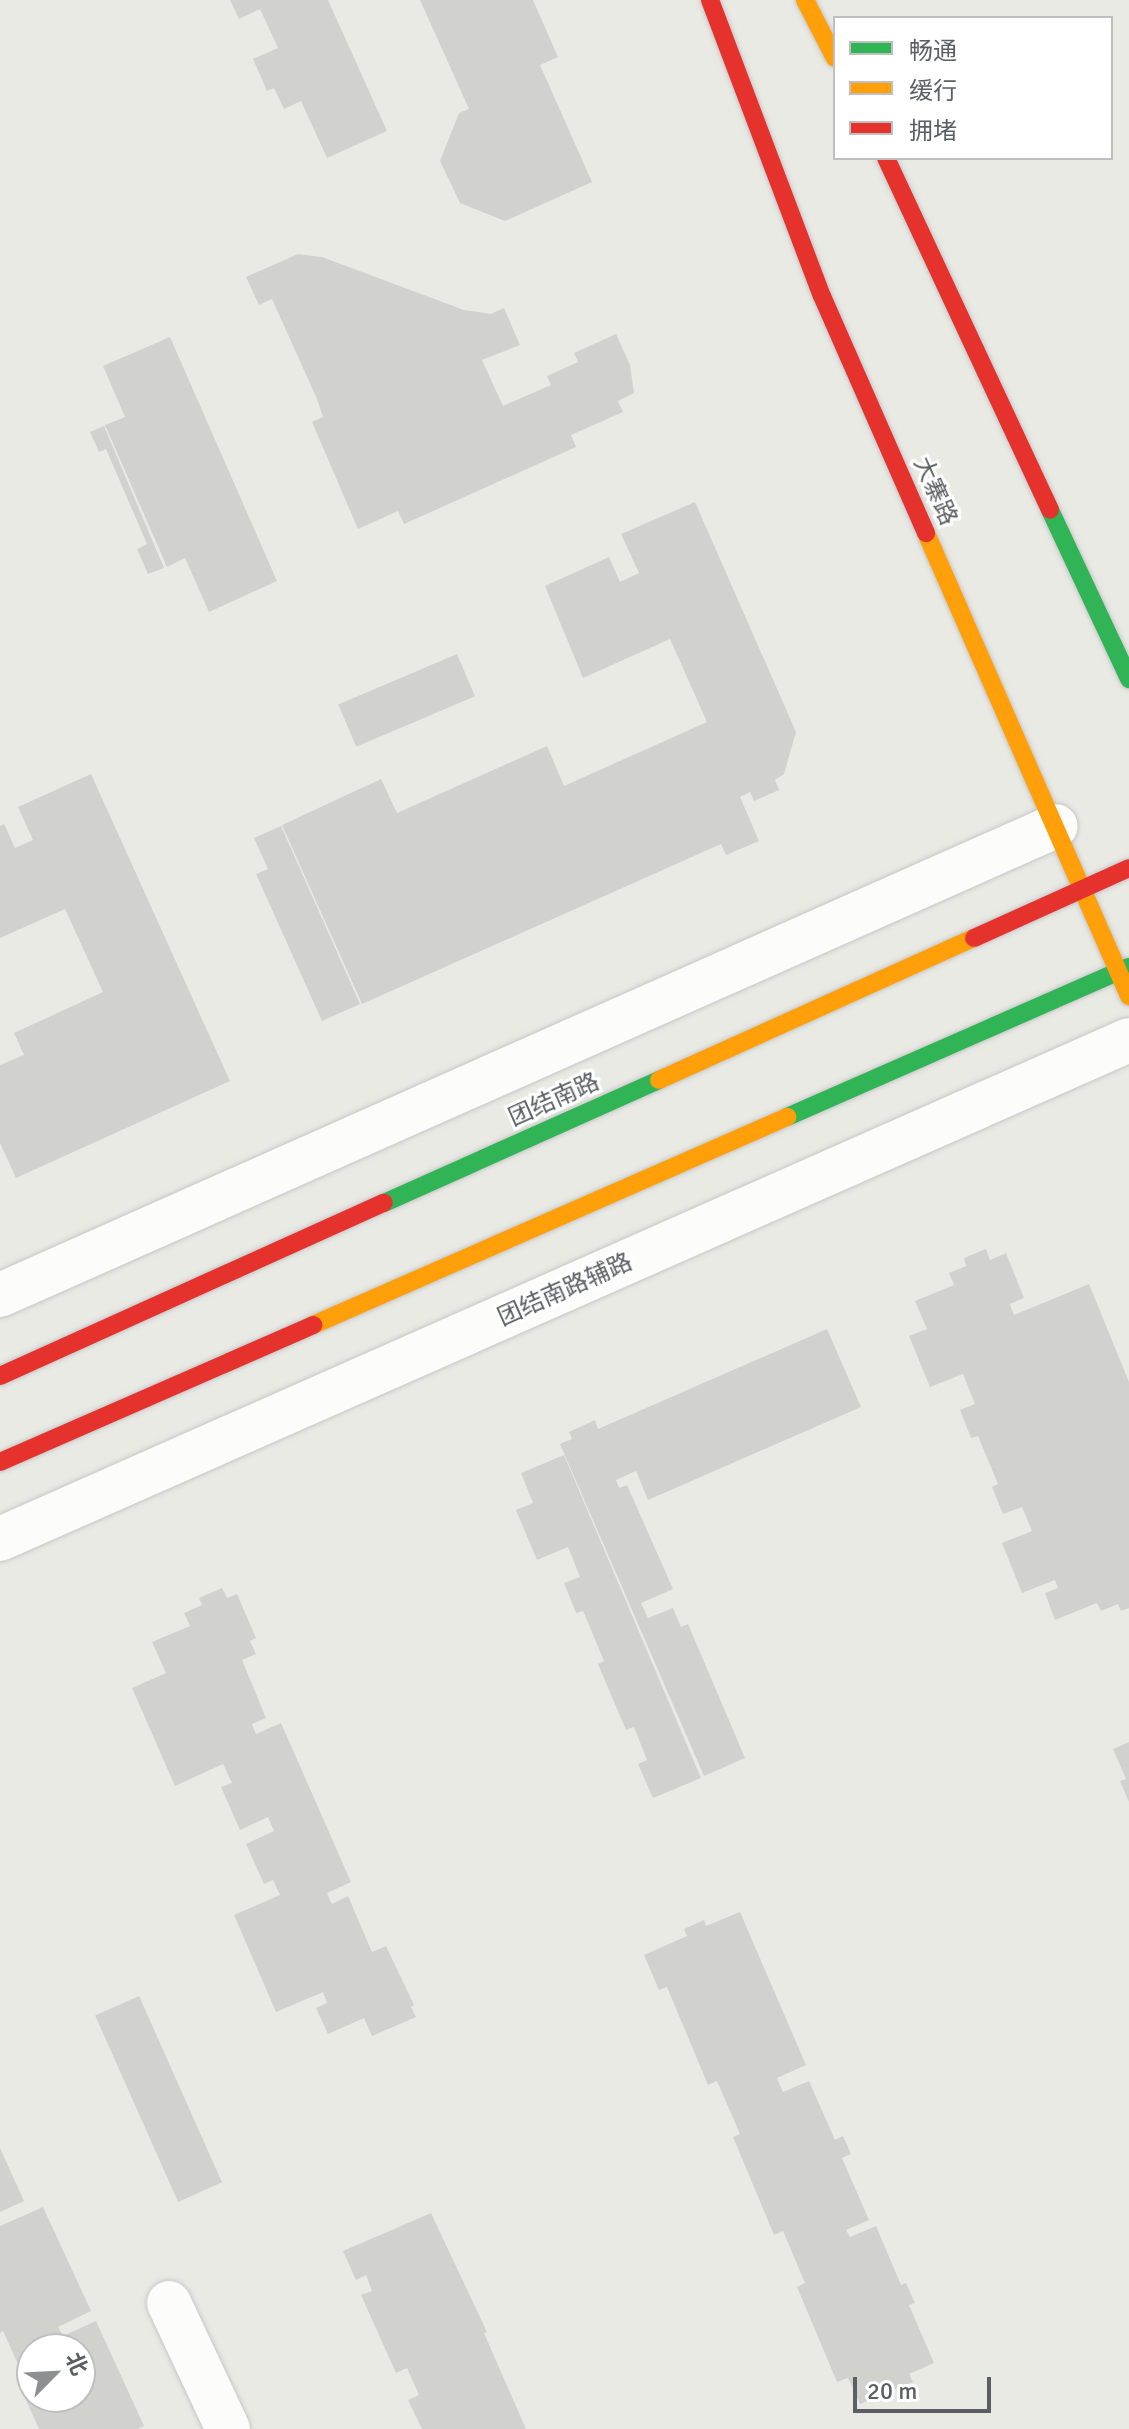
<!DOCTYPE html>
<meta charset="utf-8">
<style>
body{margin:0}
#map{position:relative;width:1129px;height:2429px;overflow:hidden;background:#eaeae5;font-family:Signika,"Noto Sans SC",sans-serif}
div>[style]{position:absolute}
.building>*{inset:0;background:#d1d1ce;transform-origin:0 0}
.roads{filter:drop-shadow(0 0 2px #c7c7c7) drop-shadow(0 0 2px #c7c7c7)}
.street>*{height:44px;margin:-22px;padding:0 22px;transform-origin:22px;border-radius:22px;background:#fcfcfb}
.fast>*{height:18px;margin:-9px;padding:0 9px;transform-origin:9px;border-radius:9px;background:#30b455}
.slow>*{height:18px;margin:-9px;padding:0 9px;transform-origin:9px;border-radius:9px;background:#ff9f0a}
.jam>*{height:18px;margin:-9px;padding:0 9px;transform-origin:9px;border-radius:9px;background:#e5322d}
span{translate:-50% -50%;white-space:nowrap;text-align:center;line-height:1.15;-webkit-text-stroke:6px #fff;paint-order:stroke}
.street-label{font-size:24px;color:#5b5e62}
.legend{position:absolute;left:833px;top:16px;width:280px;height:144px;box-sizing:border-box;background:#fff;border:2px solid #bdbfc0;margin:0;padding:10px 14px;list-style:none;font-size:24px;color:#5b5e62}
.legend li{display:flex;align-items:center;gap:16px;height:40px}
.legend b{width:40px;border:2px solid #bdbfc0}
.north{position:absolute;left:16px;top:2333px;width:80px;height:80px;box-sizing:border-box;background:#fff;border:2px solid #bdbfc0;border-radius:50%;rotate:66deg;font-size:22px;font-weight:700;line-height:32px;text-align:center;color:#5b5e62}
.north::after{content:'';display:block;margin:auto;width:28px;height:36px;background:#8d8f90;clip-path:polygon(50% 0,100% 100%,50% 72%,0 100%)}
.scale{position:absolute;left:853px;top:2377px;width:138px;height:36px;box-sizing:border-box;border:4px solid #5b5e62;border-top:0;padding-left:10px;font-size:24px;line-height:28px;white-space:nowrap;color:#5b5e62;-webkit-text-stroke:6px #fff;paint-order:stroke}
</style>
<div id="map">
<div class="building">
<i style="clip-path:polygon(230px 0,328px 0,387px 131px,327px 158px,301px 101px,284px 109px,274px 88px,267px 91px,253px 59px,278px 48px,260px 9px,239px 19px)"></i>
<i style="clip-path:polygon(420px 0,533px 0,558px 57px,540px 65px,592px 182px,505px 221px,460px 203px,440px 161px,459px 113px,469px 109px)"></i>
<i style="clip-path:polygon(298px 254px,322px 257px,464px 310px,491px 314px,504px 308px,520px 345px,482px 360px,503px 406px,551px 385px,547px 376px,578px 362px,574px 353px,616px 334px,630px 365px,634px 393px,618px 401px,623px 412px,571px 435px,576px 447px,404px 524px,398px 511px,358px 529px,312px 422px,323px 417px,317px 399px,272px 299px,259px 305px,246px 277px)"></i>
<i style="clip-path:polygon(170px 337px,277px 581px,209px 612px,185px 558px,167px 567px,105px 425px,125px 417px,103px 366px)"></i>
<i style="clip-path:polygon(104px 426px,164px 568px,148px 574px,137px 549px,147px 544px,106px 449px,99px 452px,90px 432px)"></i>
<i style="clip-path:polygon(695px 502px,796px 732px,784px 774px,775px 780px,779px 790px,754px 801px,750px 792px,740px 797px,759px 841px,726px 855px,721px 844px,362px 1004px,282px 825px,381px 779px,397px 813px,547px 746px,564px 786px,707px 722px,670px 639px,583px 678px,545px 586px,609px 557px,620px 582px,639px 573px,621px 534px)"></i>
<i style="left:457px;top:654px;width:46px;height:129px;rotate:67deg"></i>
<i style="clip-path:polygon(91px 774px,230px 1081px,16px 1178px,0 1143px,0 1065px,24px 1055px,14px 1033px,103px 992px,65px 909px,0 938px,0 826px,4px 824px,15px 848px,33px 840px,18px 807px)"></i>
<i style="clip-path:polygon(281px 826px,360px 1004px,322px 1021px,256px 874px,268px 869px,254px 838px)"></i>
<i style="clip-path:polygon(986px 1249px,990px 1260px,1006px 1253px,1024px 1298px,1010px 1304px,1014px 1315px,1089px 1284px,1129px 1382px,1129px 1608px,1121px 1611px,1118px 1604px,1101px 1611px,1097px 1603px,1055px 1620px,1045px 1593px,1058px 1588px,1055px 1580px,1022px 1593px,1002px 1543px,1032px 1531px,1022px 1507px,1003px 1514px,992px 1487px,998px 1484px,978px 1436px,971px 1438px,960px 1410px,975px 1404px,963px 1374px,930px 1387px,909px 1336px,927px 1329px,915px 1301px,954px 1285px,949px 1273px,966px 1266px,964px 1258px)"></i>
<i style="clip-path:polygon(827px 1329px,861px 1407px,648px 1500px,636px 1471px,616px 1480px,619px 1488px,627px 1485px,673px 1589px,641px 1603px,648px 1618px,673px 1608px,681px 1627px,688px 1624px,745px 1758px,704px 1776px,560px 1444px,572px 1439px,569px 1432px,595px 1420px,598px 1429px)"></i>
<i style="clip-path:polygon(564px 1455px,701px 1778px,653px 1798px,638px 1764px,647px 1760px,634px 1727px,626px 1730px,598px 1664px,604px 1661px,583px 1611px,576px 1613px,564px 1583px,580px 1577px,568px 1547px,537px 1560px,516px 1510px,533px 1503px,521px 1473px)"></i>
<i style="clip-path:polygon(222px 1588px,227px 1598px,237px 1594px,256px 1638px,250px 1641px,256px 1654px,242px 1660px,266px 1718px,252px 1724px,256px 1734px,281px 1723px,351px 1882px,327px 1893px,332px 1904px,348px 1896px,372px 1952px,386px 1946px,414px 2005px,411px 2007px,416px 2017px,372px 2036px,364px 2018px,328px 2034px,316px 2008px,327px 2003px,323px 1992px,276px 2012px,234px 1915px,280px 1895px,273px 1880px,264px 1884px,246px 1844px,274px 1831px,268px 1817px,240px 1830px,221px 1787px,232px 1783px,223px 1764px,175px 1786px,132px 1688px,166px 1673px,152px 1642px,190px 1626px,184px 1613px,202px 1605px,199px 1598px)"></i>
<i style="clip-path:polygon(1129px 1742px,1129px 1802px,1120px 1781px,1126px 1779px,1113px 1749px)"></i>
<i style="clip-path:polygon(740px 1912px,806px 2065px,777px 2078px,783px 2092px,809px 2081px,835px 2140px,843px 2136px,851px 2154px,842px 2158px,869px 2220px,846px 2230px,850px 2237px,876px 2226px,901px 2285px,906px 2283px,915px 2303px,909px 2305px,934px 2363px,909px 2374px,913px 2382px,860px 2404px,848px 2378px,837px 2382px,797px 2287px,805px 2283px,783px 2231px,774px 2235px,733px 2137px,740px 2134px,717px 2081px,708px 2085px,667px 1987px,659px 1990px,644px 1955px,687px 1936px,684px 1929px,704px 1920px,706px 1926px)"></i>
<i style="left:139px;top:1996px;width:204px;height:48px;rotate:66deg"></i>
<i style="clip-path:polygon(0 2148px,24px 2201px,0 2212px)"></i>
<i style="clip-path:polygon(evenodd,43px 2207px,91px 2311px,58px 2327px,63px 2336px,96px 2321px,144px 2426px,138px 2429px,39px 2429px,16px 2378px,23px 2375px,3px 2331px,0 2333px,0 2226px,43px 2207px,32px 2349px,80px 2349px,80px 2397px,32px 2397px,32px 2349px)"></i>
<i style="clip-path:polygon(431px 2213px,487px 2332px,484px 2333px,526px 2429px,422px 2429px,408px 2400px,419px 2395px,407px 2368px,396px 2373px,361px 2295px,372px 2291px,366px 2275px,356px 2280px,343px 2251px)"></i>
</div>
<div class="roads">
<div class="street">
<i style="left:0;top:1295px;width:1155px;rotate:-23.95deg"></i>
<i style="left:0;top:1539px;width:1234px;rotate:-23.84deg"></i>
<i style="left:169px;top:2303px;width:139px;rotate:64.9deg"></i>
</div>
<div class="fast">
<i style="left:1050px;top:510px;width:187px;rotate:64.9deg"></i>
<i style="left:787px;top:1117px;width:373px;rotate:-23.7deg"></i>
<i style="left:384px;top:1203px;width:301px;rotate:-24.1deg"></i>
</div>
<div class="slow">
<i style="left:805px;top:0;width:65px;rotate:62.7deg"></i>
<i style="left:926px;top:533px;width:506px;rotate:66.33deg"></i>
<i style="left:659px;top:1080px;width:346px;rotate:-24.3deg"></i>
<i style="left:313px;top:1325px;width:518px;rotate:-23.69deg"></i>
</div>
<div class="jam">
<i style="left:710px;top:0;width:316px;rotate:69.3deg"></i>
<i style="left:822px;top:296px;width:259px;rotate:66.3deg"></i>
<i style="left:886px;top:158px;width:388px;rotate:65deg"></i>
<i style="left:974px;top:938px;width:170px;rotate:-24.3deg"></i>
<i style="left:0;top:1376px;width:421px;rotate:-24.3deg"></i>
<i style="left:0;top:1462px;width:342px;rotate:-23.6deg"></i>
</div>
</div>
<div class="street-label">
<span style="left:935px;top:491px;rotate:66deg">大寨路</span>
<span style="left:554px;top:1100px;rotate:-24deg">团结南路</span>
<span style="left:565px;top:1290px;rotate:-24deg">团结南路辅路</span>
</div>
<ul class="legend">
<li><b style="height:10px;background:#30b455"></b>畅通</li>
<li><b style="height:10px;background:#ff9f0a"></b>缓行</li>
<li><b style="height:10px;background:#e5322d"></b>拥堵</li>
</ul>
<div class="north">北</div>
<div class="scale">20 m</div>
</div>
